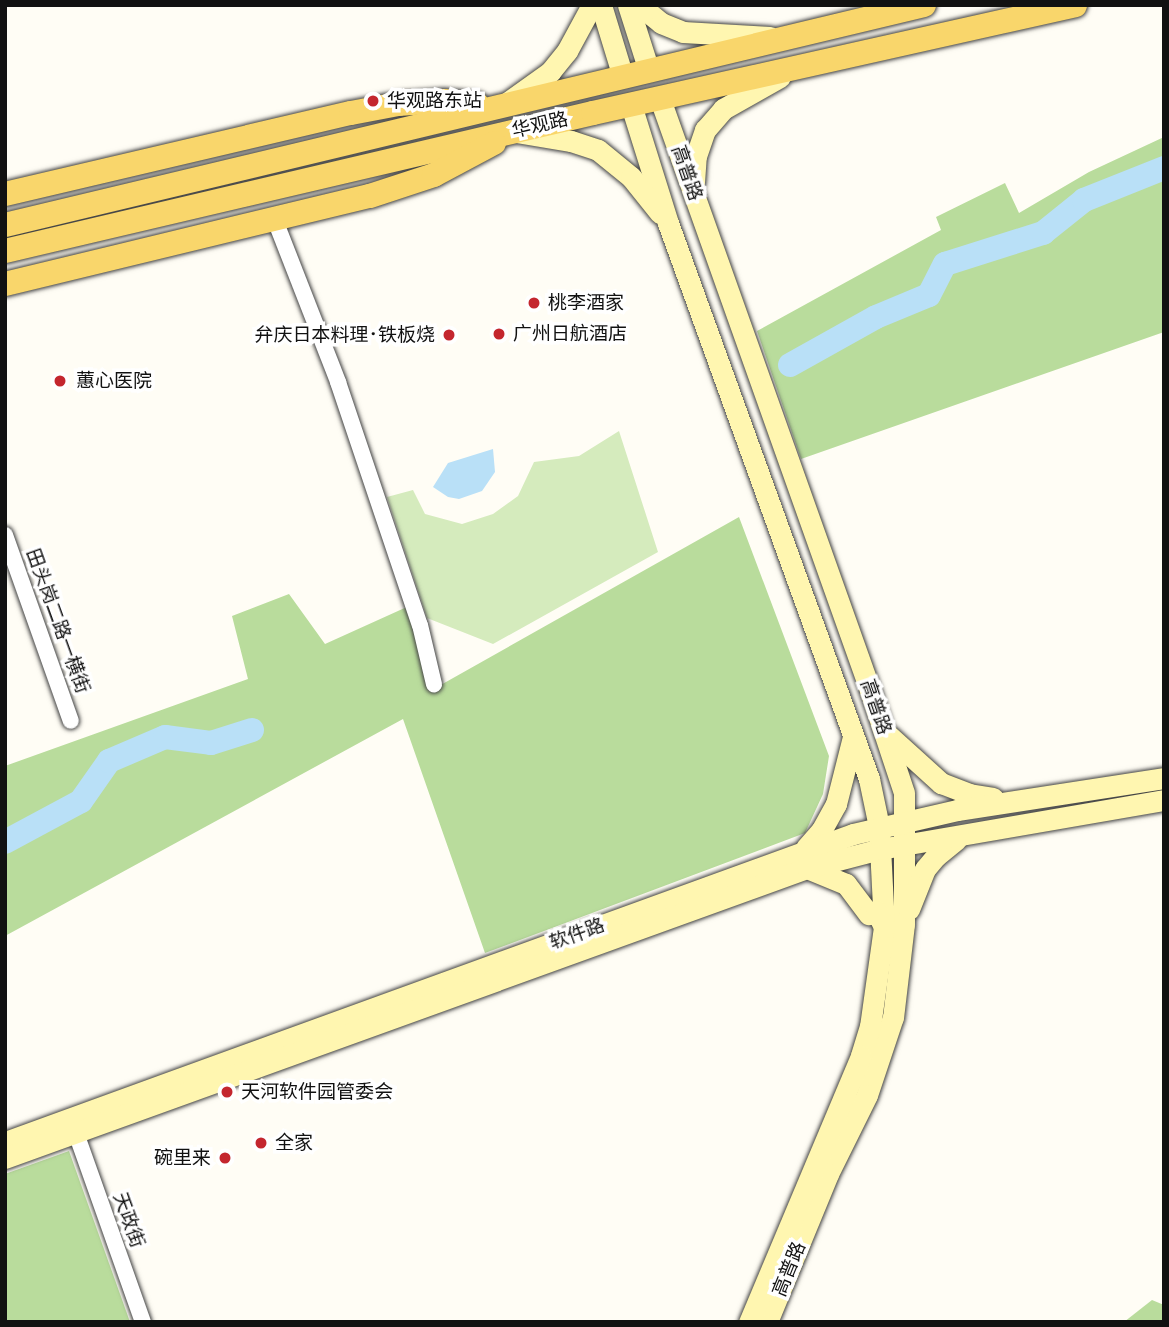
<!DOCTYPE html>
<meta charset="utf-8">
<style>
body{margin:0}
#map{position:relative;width:1169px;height:1327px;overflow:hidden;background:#fffdf5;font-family:"IBM Plex Serif","Noto Sans SC",serif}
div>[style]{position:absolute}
.green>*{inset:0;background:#d5ebbd}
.forest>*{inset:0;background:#b9dc9c}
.water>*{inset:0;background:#b9e0f7}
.river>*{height:24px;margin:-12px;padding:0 12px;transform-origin:12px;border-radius:12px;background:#b9e0f7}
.roads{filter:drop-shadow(0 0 2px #444) drop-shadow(0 0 2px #444)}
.street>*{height:16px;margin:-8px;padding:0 8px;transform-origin:8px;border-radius:8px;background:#fff}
.secondary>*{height:21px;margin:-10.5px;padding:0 10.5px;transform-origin:10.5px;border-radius:10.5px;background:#fff6b0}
.primary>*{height:24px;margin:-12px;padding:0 12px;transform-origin:12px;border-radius:12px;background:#f9d66b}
.dots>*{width:19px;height:19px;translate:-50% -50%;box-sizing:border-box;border:4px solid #fff;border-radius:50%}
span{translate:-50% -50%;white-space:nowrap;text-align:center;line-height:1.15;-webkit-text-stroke:7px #fff;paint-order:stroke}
.poi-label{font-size:19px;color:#111}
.left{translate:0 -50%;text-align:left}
.right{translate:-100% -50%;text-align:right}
.street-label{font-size:19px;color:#111}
.frame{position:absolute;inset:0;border:7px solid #111;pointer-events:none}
</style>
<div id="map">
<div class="green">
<i style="clip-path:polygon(619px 431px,658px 552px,493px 644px,427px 618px,387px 497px,413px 490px,425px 514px,462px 524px,493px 514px,518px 496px,534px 462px,579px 456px)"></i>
</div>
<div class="forest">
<i style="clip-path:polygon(1164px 137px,1164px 332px,801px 459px,757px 331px,941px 230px,936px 217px,1005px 183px,1019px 213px,1089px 172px)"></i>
<i style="clip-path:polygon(739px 517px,829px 756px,823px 794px,805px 833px,485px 953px,403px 719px,5px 936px,5px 766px,248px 679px,232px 616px,289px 594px,325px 644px,409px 606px,430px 691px)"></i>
<i style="clip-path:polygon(69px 1151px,130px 1322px,5px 1322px,5px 1174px)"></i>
<i style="clip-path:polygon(1152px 1300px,1164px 1305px,1164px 1322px,1124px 1322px)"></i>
</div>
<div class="water">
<i style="clip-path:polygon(493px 449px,495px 472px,482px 491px,459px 499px,448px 497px,433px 487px,448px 463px)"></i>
</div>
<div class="river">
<i style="left:790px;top:365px;width:98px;rotate:-29.2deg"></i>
<i style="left:876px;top:317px;width:57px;rotate:-22.5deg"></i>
<i style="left:929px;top:295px;width:35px;rotate:-63deg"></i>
<i style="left:945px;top:264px;width:103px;rotate:-17.6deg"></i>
<i style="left:1043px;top:233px;width:53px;rotate:-38.8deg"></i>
<i style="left:1084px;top:200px;width:86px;rotate:-21.8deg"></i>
<i style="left:5px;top:842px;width:86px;rotate:-28.3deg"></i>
<i style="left:81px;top:801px;width:49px;rotate:-55deg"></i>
<i style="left:109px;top:761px;width:61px;rotate:-23.2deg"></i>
<i style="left:165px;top:737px;width:46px;rotate:7.4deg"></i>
<i style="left:211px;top:743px;width:43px;rotate:-17.6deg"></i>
</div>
<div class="roads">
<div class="street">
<i style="left:275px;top:220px;width:174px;rotate:68.7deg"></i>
<i style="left:338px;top:382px;width:256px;rotate:71.4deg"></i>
<i style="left:420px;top:625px;width:61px;rotate:76.7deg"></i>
<i style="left:5px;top:535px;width:197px;rotate:70.5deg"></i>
<i style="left:76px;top:1133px;width:201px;rotate:70.5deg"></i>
</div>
<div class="secondary">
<i style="left:601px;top:5px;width:75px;rotate:73deg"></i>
<i style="left:628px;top:5px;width:69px;rotate:72.3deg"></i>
<i style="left:639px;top:5px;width:28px;rotate:39deg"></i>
<i style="left:661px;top:23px;width:24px;rotate:22deg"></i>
<i style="left:683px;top:32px;width:87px;rotate:3.3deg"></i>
<i style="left:660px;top:99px;width:627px;rotate:70.44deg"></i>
<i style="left:870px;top:690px;width:108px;rotate:71.7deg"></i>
<i style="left:904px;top:793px;width:131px;rotate:90deg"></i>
<i style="left:904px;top:924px;width:94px;rotate:96.7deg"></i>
<i style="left:893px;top:1017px;width:82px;rotate:108.4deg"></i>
<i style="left:867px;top:1095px;width:88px;rotate:116.3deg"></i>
<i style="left:828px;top:1174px;width:160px;rotate:112.4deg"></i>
<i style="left:508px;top:102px;width:52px;rotate:-35.5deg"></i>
<i style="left:550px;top:72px;width:27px;rotate:-51deg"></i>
<i style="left:567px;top:51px;width:52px;rotate:-61.5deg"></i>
<i style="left:631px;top:105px;width:124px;rotate:72.6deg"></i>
<i style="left:668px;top:223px;width:591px;rotate:70.12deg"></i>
<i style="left:869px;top:779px;width:49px;rotate:78.2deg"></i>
<i style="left:879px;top:827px;width:100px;rotate:87.1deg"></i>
<i style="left:884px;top:927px;width:100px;rotate:98deg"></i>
<i style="left:870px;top:1026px;width:31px;rotate:107deg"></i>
<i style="left:861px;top:1056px;width:289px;rotate:112.8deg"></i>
<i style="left:516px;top:132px;width:56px;rotate:9.3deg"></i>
<i style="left:571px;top:141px;width:28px;rotate:18deg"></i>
<i style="left:598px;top:150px;width:43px;rotate:39.3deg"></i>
<i style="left:631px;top:177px;width:46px;rotate:51.1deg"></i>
<i style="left:694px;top:182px;width:26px;rotate:-86deg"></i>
<i style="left:696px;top:156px;width:28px;rotate:-71deg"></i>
<i style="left:705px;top:130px;width:28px;rotate:-49deg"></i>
<i style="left:723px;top:109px;width:65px;rotate:-29.3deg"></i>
<i style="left:888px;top:735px;width:72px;rotate:42.2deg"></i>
<i style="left:941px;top:783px;width:30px;rotate:21deg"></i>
<i style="left:969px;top:794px;width:24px;rotate:9deg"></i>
<i style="left:806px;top:848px;width:23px;rotate:-49deg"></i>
<i style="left:821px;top:831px;width:31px;rotate:-61deg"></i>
<i style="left:836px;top:804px;width:69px;rotate:-75.8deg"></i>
<i style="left:807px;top:868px;width:42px;rotate:22.3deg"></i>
<i style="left:846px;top:884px;width:38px;rotate:53deg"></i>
<i style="left:869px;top:914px;width:8px;rotate:-23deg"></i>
<i style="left:876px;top:911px;width:18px;rotate:63deg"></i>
<i style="left:909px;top:909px;width:43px;rotate:-68.2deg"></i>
<i style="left:925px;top:869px;width:17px;rotate:-50deg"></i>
<i style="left:936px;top:856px;width:26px;rotate:-39deg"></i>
<i style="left:5px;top:1142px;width:902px;rotate:-19.96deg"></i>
<i style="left:853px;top:834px;width:107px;rotate:-13deg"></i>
<i style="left:957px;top:810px;width:209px;rotate:-8.8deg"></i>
<i style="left:5px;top:1158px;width:853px;rotate:-19.88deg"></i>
<i style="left:807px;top:868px;width:75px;rotate:-14.6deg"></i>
<i style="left:880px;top:849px;width:288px;rotate:-9.8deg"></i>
</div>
<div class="primary">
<i style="left:5px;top:194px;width:355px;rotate:-13.2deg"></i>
<i style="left:351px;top:113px;width:48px;rotate:-10.8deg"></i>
<i style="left:398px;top:104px;width:46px;rotate:-3.7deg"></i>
<i style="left:444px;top:101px;width:33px;rotate:5deg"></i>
<i style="left:5px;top:225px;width:945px;rotate:-13.46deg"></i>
<i style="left:5px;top:251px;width:604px;rotate:-13.21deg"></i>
<i style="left:593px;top:113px;width:494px;rotate:-12.6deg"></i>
<i style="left:5px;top:284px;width:375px;rotate:-13.6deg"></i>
<i style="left:370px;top:196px;width:67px;rotate:-18.2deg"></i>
<i style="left:434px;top:175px;width:68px;rotate:-28.1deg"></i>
</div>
</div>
<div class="dots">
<i style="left:373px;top:101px;background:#c4262e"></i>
<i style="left:534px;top:303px;background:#c4262e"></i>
<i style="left:499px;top:334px;background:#c4262e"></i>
<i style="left:449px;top:335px;background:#c4262e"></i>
<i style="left:60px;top:381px;background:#c4262e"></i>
<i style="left:227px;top:1092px;background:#c4262e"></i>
<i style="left:261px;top:1143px;background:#c4262e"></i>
<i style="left:225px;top:1158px;background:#c4262e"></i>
</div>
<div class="poi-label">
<span class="left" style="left:387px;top:101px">华观路东站</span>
<span class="left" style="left:548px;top:303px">桃李酒家</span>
<span class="left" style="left:513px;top:334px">广州日航酒店</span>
<span class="right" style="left:435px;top:335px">弁庆日本料理･铁板烧</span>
<span class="left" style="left:76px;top:381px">蕙心医院</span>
<span class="left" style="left:241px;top:1092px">天河软件园管委会</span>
<span class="left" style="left:275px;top:1143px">全家</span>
<span class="right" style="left:211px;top:1158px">碗里来</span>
</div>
<div class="street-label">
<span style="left:540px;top:125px;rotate:-13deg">华观路</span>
<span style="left:687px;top:173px;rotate:71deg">高普路</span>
<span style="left:58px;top:621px;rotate:70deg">田头岗二路一横街</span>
<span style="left:876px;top:707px;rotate:71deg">高普路</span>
<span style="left:577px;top:934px;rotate:-20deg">软件路</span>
<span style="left:129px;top:1220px;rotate:70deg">天政街</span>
<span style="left:789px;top:1269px;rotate:-68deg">高普路</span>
</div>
<div class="frame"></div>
</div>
